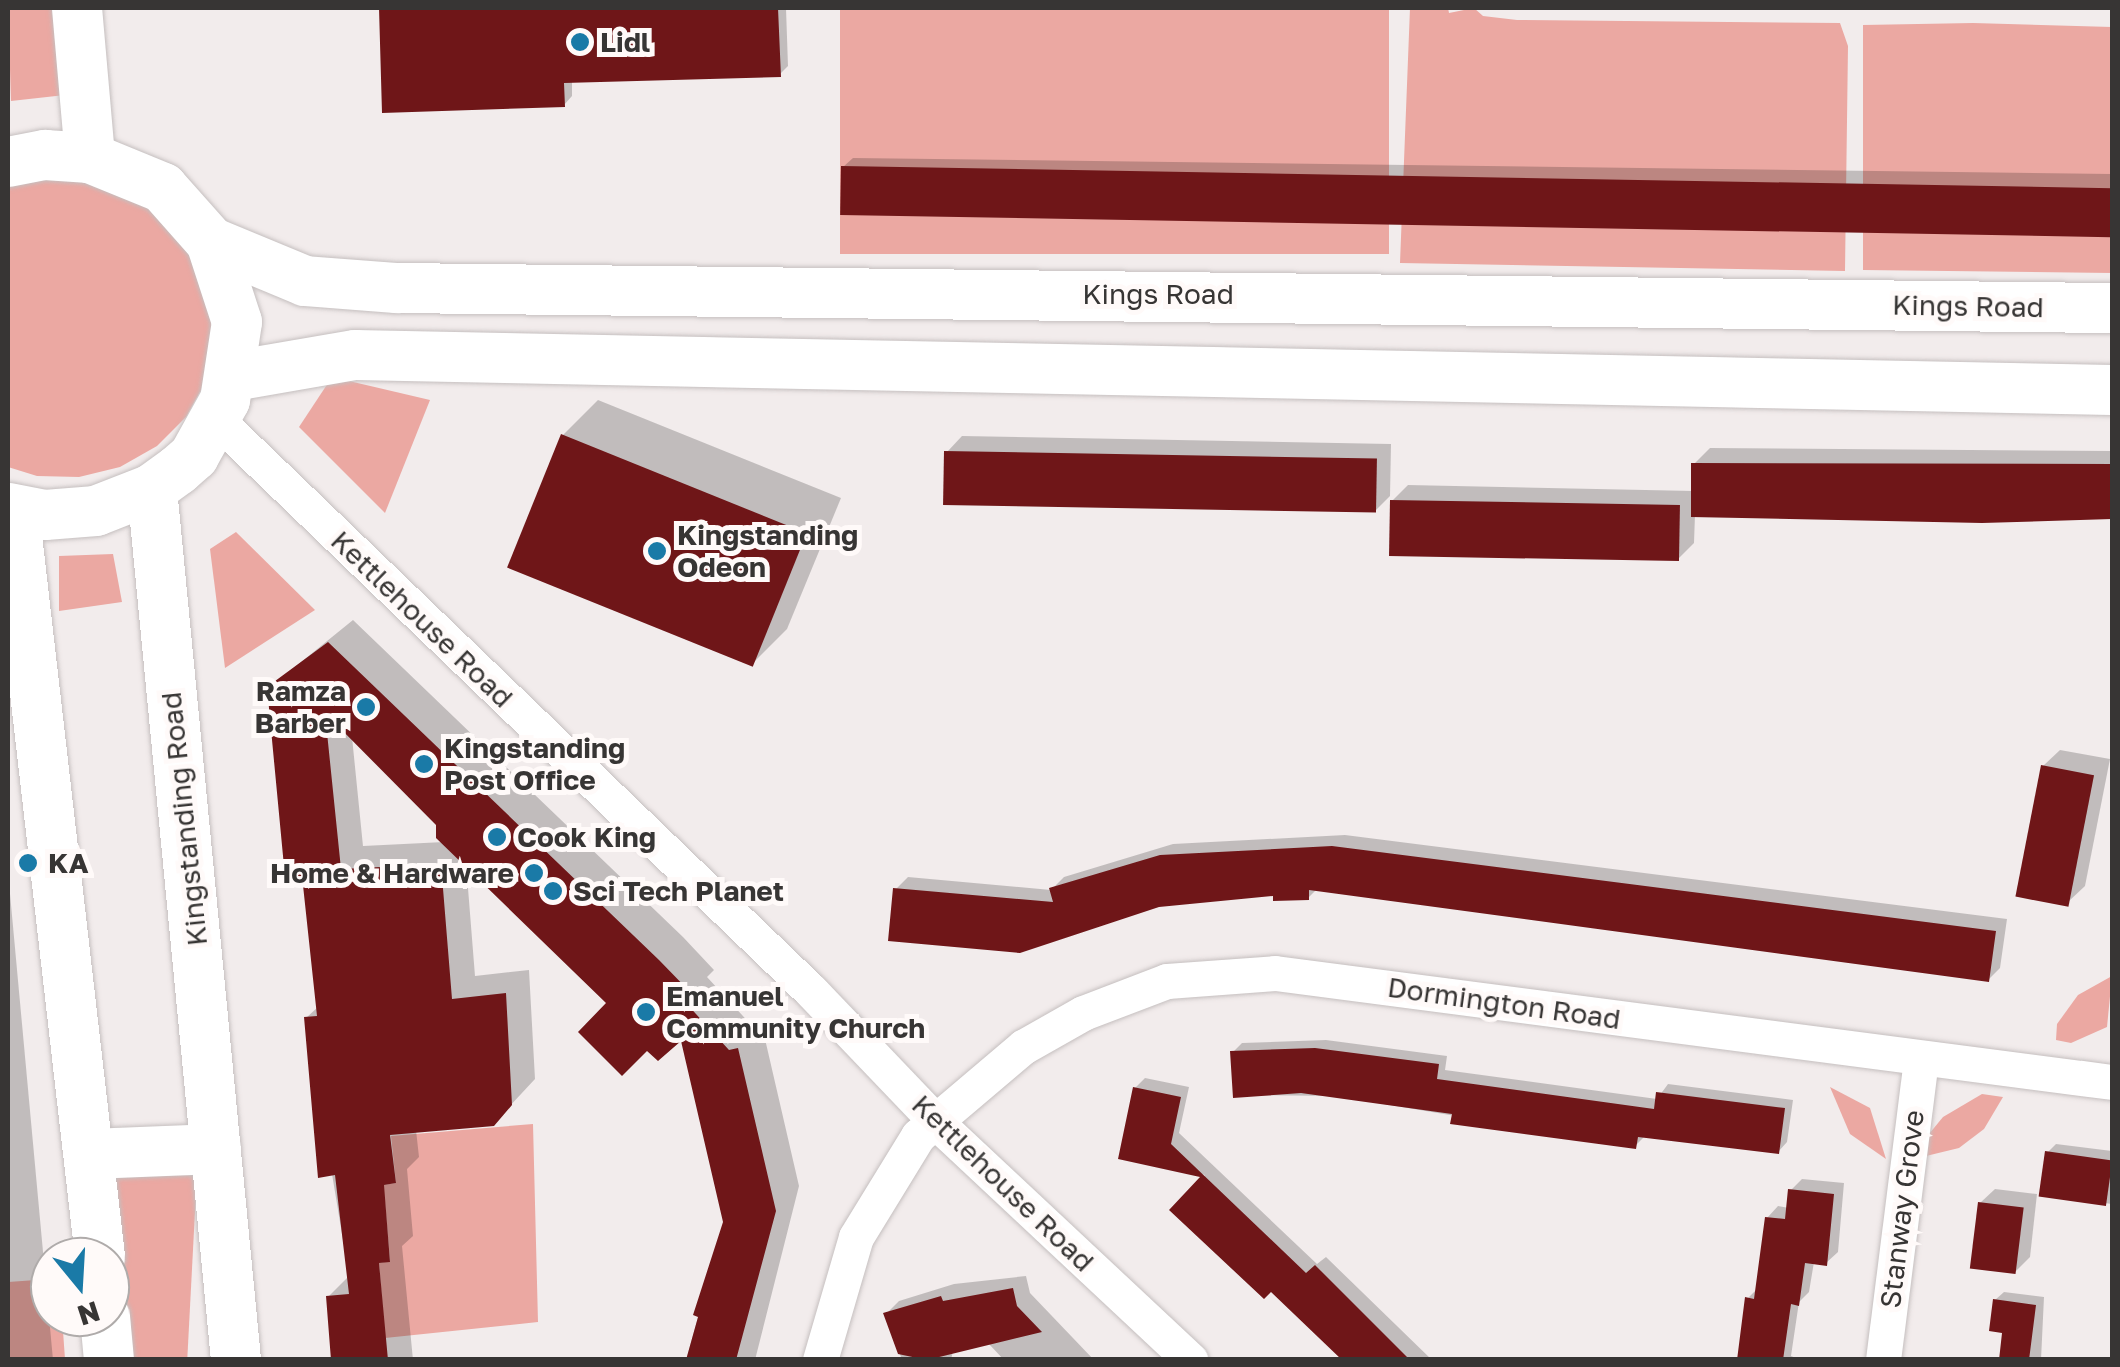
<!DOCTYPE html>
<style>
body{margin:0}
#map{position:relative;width:2120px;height:1367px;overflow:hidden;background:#f2ecec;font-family:"Golos Text",sans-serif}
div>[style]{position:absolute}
.green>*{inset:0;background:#eba8a2;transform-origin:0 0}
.shadow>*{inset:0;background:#0003}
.building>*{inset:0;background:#6f1618;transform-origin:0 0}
.roads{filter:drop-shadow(0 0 2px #c5bfbf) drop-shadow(0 0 2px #c5bfbf)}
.street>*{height:35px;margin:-17.5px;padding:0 17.5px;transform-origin:17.5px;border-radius:17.5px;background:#fff}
.secondary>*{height:50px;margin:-25px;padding:0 25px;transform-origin:25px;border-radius:25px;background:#fff}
.dots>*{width:28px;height:28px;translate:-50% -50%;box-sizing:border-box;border:5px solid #fffaf9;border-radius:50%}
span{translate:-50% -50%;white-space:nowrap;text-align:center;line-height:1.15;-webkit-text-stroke:10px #fffaf9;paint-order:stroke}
.poi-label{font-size:28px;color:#373534;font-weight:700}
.left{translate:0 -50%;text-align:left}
.right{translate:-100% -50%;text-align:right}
.street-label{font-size:28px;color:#373534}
.frame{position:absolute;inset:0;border:10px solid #373534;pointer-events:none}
.north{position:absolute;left:30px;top:1237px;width:100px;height:100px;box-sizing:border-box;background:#fffaf9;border:2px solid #afabaa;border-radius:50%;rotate:162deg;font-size:28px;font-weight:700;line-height:40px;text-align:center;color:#373534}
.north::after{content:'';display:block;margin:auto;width:35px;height:45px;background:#1a7aa7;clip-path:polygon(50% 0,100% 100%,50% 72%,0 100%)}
</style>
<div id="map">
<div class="green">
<i style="clip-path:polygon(8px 8px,55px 8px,65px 95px,11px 101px)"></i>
<i style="left:840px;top:8px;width:549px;height:246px"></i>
<i style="clip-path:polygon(1410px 8px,1448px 8px,1449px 13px,1474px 8px,1483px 16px,1517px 20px,1840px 23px,1848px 46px,1845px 271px,1400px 263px)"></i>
<i style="clip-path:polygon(1973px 23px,2112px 27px,2112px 273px,1863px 270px,1863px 25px)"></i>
<i style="clip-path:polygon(109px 176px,189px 235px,217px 330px,207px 379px,186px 417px,157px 446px,120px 467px,79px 477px,37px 476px,8px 467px,8px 179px)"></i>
<i style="clip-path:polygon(332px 377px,430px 400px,385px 513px,299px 427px)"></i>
<i style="clip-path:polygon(236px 532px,315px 610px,225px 668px,210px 549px)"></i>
<i style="clip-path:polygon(113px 554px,122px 602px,59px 611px,59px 556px)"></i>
<i style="clip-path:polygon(2112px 976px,2107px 1027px,2071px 1043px,2056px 1040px,2057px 1024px,2078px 995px)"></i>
<i style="clip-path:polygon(1830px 1087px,1870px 1108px,1886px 1159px,1850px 1134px)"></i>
<i style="clip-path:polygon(1982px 1094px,2003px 1097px,1984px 1129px,1959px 1148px,1926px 1156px,1929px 1134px,1943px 1117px)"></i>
<i style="clip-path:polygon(533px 1124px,538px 1322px,385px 1338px,379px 1263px,390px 1261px,385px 1202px,370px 1187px,396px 1183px,391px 1136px)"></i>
<i style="left:107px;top:1171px;width:90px;height:189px;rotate:3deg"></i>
<i style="clip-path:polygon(50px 1279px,50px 1317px,62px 1317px,65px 1359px,8px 1359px,8px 1282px)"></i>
</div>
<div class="shadow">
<i style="clip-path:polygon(382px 8px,786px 8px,788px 66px,780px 74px,572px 80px,572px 96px,564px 105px,385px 110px)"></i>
<i style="clip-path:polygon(853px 158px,2112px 174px,2112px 231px,1230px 214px,843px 167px)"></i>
<i style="clip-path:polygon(598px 400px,841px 498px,787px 629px,752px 664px,563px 435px)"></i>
<i style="clip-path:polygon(962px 436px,1391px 444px,1390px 496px,1375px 511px,947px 452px)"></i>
<i style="clip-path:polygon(1710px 448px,2112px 451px,2112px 516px,1695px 515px,1694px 543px,1678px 559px,1392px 501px,1408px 485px,1694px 491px,1694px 464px)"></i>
<i style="clip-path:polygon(evenodd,353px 620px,683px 937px,714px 970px,707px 977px,754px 1028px,762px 1026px,799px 1186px,755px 1360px,686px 1360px,725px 1222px,683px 1036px,610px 1003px,466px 863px,475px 976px,529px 970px,535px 1079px,493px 1124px,416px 1130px,419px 1157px,407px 1169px,413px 1236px,402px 1246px,413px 1360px,334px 1360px,328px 1297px,349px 1276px,306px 1018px,319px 1006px,304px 873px,269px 688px,353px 620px,352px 737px,439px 824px,444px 842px,363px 846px,352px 737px)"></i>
<i style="clip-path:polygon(2060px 750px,2110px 759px,2085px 886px,2068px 902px,2043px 766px)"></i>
<i style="clip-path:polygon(1345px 835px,2007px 919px,2000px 968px,1988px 980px,1317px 889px,1308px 898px,1276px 893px,1158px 904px,1019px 950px,896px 889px,908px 877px,1051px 890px,1064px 877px,1173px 844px)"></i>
<i style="clip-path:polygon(8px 872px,53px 1360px,8px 1360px)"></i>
<i style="clip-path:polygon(1326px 1040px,1447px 1056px,1445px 1070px,1657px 1099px,1668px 1084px,1793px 1100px,1787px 1142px,1778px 1152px,1644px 1137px,1635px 1146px,1336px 1096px,1235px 1095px,1233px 1052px,1242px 1043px)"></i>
<i style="clip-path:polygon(1145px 1078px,1189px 1087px,1179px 1133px,1317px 1264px,1326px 1257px,1432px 1360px,1345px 1360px,1271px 1288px,1173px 1210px,1205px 1175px,1121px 1157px,1135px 1088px)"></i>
<i style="clip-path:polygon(2056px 1144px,2112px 1151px,2112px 1204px,2042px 1195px,2048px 1152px)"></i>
<i style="clip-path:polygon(1802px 1179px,1844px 1183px,1838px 1252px,1826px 1263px,1814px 1262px,1809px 1292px,1799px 1302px,1791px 1356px,1801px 1360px,1750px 1360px,1748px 1298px,1758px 1288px,1767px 1218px,1778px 1206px,1789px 1208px,1791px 1190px)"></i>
<i style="clip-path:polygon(1995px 1189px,2037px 1194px,2030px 1257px,2015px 1272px,1980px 1203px)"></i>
<i style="clip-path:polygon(1026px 1276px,1030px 1293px,1094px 1360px,1004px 1360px,988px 1343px,953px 1351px,951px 1360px,902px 1360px,886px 1314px,899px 1301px,954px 1284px)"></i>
<i style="clip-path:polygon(2004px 1292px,2044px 1297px,2041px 1360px,2001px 1360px,2004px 1331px,1995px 1300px)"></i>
</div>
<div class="building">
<i style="clip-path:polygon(379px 8px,778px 8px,781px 77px,564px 83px,565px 107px,382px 113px)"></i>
<i style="left:841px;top:166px;width:1271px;height:49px;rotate:1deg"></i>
<i style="left:561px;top:434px;width:265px;height:144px;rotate:22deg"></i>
<i style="left:944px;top:451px;width:433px;height:54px;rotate:1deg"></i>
<i style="clip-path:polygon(1691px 463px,2112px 464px,2112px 519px,1982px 523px,1691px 517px)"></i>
<i style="left:1390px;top:500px;width:290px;height:56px;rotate:1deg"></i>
<i style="clip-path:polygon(328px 642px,659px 960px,693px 995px,685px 1002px,729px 1050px,738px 1048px,776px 1211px,736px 1360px,686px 1360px,698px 1317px,693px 1315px,723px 1222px,681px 1041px,658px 1061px,647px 1051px,622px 1076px,578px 1032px,606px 1003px,436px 838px,436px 825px,325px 713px,341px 869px,441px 864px,452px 999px,506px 993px,512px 1105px,494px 1126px,390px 1135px,396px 1183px,384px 1185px,390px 1262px,379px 1263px,388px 1360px,331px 1360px,326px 1296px,349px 1294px,335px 1175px,318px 1178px,304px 1017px,317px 1016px,302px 876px,285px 877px,267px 687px)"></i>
<i style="left:2041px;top:765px;width:54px;height:134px;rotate:11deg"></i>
<i style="clip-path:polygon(1332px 846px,1996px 931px,1989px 982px,1309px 890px,1309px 900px,1273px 901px,1273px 896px,1159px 907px,1020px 953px,888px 941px,893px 888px,1053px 902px,1049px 888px,1160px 855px)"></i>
<i style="clip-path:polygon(1315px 1048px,1439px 1064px,1437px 1079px,1654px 1109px,1656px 1092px,1785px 1108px,1779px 1154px,1638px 1137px,1636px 1149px,1450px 1124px,1452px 1114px,1301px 1093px,1233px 1098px,1230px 1051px)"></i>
<i style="clip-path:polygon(1133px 1087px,1181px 1097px,1171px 1144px,1306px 1273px,1315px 1265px,1410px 1360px,1342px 1360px,1271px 1292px,1264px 1299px,1169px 1210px,1200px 1177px,1118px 1159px)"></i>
<i style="left:2045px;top:1151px;width:68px;height:46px;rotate:8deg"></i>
<i style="clip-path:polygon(1788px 1189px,1834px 1194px,1827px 1266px,1805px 1263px,1799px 1306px,1791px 1304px,1783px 1360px,1737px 1360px,1745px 1297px,1754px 1299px,1765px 1217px,1785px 1219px)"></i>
<i style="left:1978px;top:1202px;width:46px;height:67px;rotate:7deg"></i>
<i style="clip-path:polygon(1013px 1288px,1017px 1306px,1042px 1332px,927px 1360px,898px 1354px,883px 1313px,941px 1296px,943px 1301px)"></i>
<i style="clip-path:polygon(1993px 1299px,2036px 1305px,2029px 1360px,1999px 1360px,2002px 1333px,1989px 1331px)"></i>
</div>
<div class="roads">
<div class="street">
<i style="left:216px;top:419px;width:827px;rotate:43.87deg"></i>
<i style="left:812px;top:992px;width:181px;rotate:46.3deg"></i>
<i style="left:937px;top:1123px;width:347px;rotate:43.1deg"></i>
<i style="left:820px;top:1360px;width:128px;rotate:-73.7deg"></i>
<i style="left:856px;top:1237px;width:119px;rotate:-58.5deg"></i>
<i style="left:918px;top:1136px;width:138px;rotate:-40.3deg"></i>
<i style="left:1023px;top:1047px;width:69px;rotate:-29.5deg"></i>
<i style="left:1083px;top:1013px;width:90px;rotate:-20.9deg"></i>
<i style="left:1167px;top:981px;width:108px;rotate:-4.2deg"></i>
<i style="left:1275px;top:973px;width:844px;rotate:7.42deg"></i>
<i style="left:1883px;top:1360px;width:303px;rotate:-82.8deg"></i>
</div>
<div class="secondary">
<i style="left:77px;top:8px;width:151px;rotate:85deg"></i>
<i style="left:8px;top:162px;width:38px;rotate:-11deg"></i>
<i style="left:45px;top:155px;width:45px;rotate:3.8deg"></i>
<i style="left:90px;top:158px;width:79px;rotate:22.3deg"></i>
<i style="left:163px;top:188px;width:72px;rotate:48.4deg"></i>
<i style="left:211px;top:242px;width:84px;rotate:72deg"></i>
<i style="left:237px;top:322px;width:79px;rotate:98.7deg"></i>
<i style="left:225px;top:400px;width:64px;rotate:119deg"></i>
<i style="left:194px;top:456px;width:21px;rotate:139deg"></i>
<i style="left:178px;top:470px;width:32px;rotate:144deg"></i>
<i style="left:152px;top:489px;width:60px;rotate:158.6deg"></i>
<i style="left:96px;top:511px;width:51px;rotate:175.5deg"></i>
<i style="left:45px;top:515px;width:38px;rotate:-169deg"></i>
<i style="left:211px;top:242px;width:102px;rotate:22.5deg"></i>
<i style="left:305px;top:281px;width:92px;rotate:4.4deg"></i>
<i style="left:397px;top:288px;width:1715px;rotate:0.67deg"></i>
<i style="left:233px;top:376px;width:124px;rotate:-9.8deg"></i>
<i style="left:355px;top:355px;width:1757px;rotate:1.14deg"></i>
<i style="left:152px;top:489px;width:875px;rotate:84.49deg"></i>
<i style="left:14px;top:510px;width:752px;rotate:83.43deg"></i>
<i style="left:90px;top:1154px;width:126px;rotate:-2.3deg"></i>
<i style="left:105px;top:1317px;width:43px;rotate:84.7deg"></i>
</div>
</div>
<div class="dots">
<i style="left:580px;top:42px;background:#1a7aa7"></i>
<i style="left:657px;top:551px;background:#1a7aa7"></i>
<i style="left:366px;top:707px;background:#1a7aa7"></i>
<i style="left:424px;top:764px;background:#1a7aa7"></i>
<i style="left:497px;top:837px;background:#1a7aa7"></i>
<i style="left:28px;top:863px;background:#1a7aa7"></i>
<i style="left:534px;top:873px;background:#1a7aa7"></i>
<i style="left:553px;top:891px;background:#1a7aa7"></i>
<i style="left:646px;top:1012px;background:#1a7aa7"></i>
</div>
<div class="poi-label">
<span class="left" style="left:600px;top:42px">Lidl</span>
<span class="left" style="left:677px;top:551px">Kingstanding<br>Odeon</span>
<span class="right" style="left:346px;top:707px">Ramza<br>Barber</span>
<span class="left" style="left:444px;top:764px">Kingstanding<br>Post Office</span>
<span class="left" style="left:517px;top:837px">Cook King</span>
<span class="left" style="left:48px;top:863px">KA</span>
<span class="right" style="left:514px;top:873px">Home &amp; Hardware</span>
<span class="left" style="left:573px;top:891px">Sci Tech Planet</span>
<span class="left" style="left:666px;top:1012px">Emanuel<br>Community Church</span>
</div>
<div class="street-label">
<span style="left:1158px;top:294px">Kings Road</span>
<span style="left:1968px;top:306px;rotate:1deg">Kings Road</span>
<span style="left:422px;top:619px;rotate:44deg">Kettlehouse Road</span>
<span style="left:184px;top:819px;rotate:-96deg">Kingstanding Road</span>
<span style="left:1504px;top:1003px;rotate:8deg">Dormington Road</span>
<span style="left:1003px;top:1183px;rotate:44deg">Kettlehouse Road</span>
<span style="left:1902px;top:1209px;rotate:-83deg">Stanway Grove</span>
</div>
<div class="frame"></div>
<div class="north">N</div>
</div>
